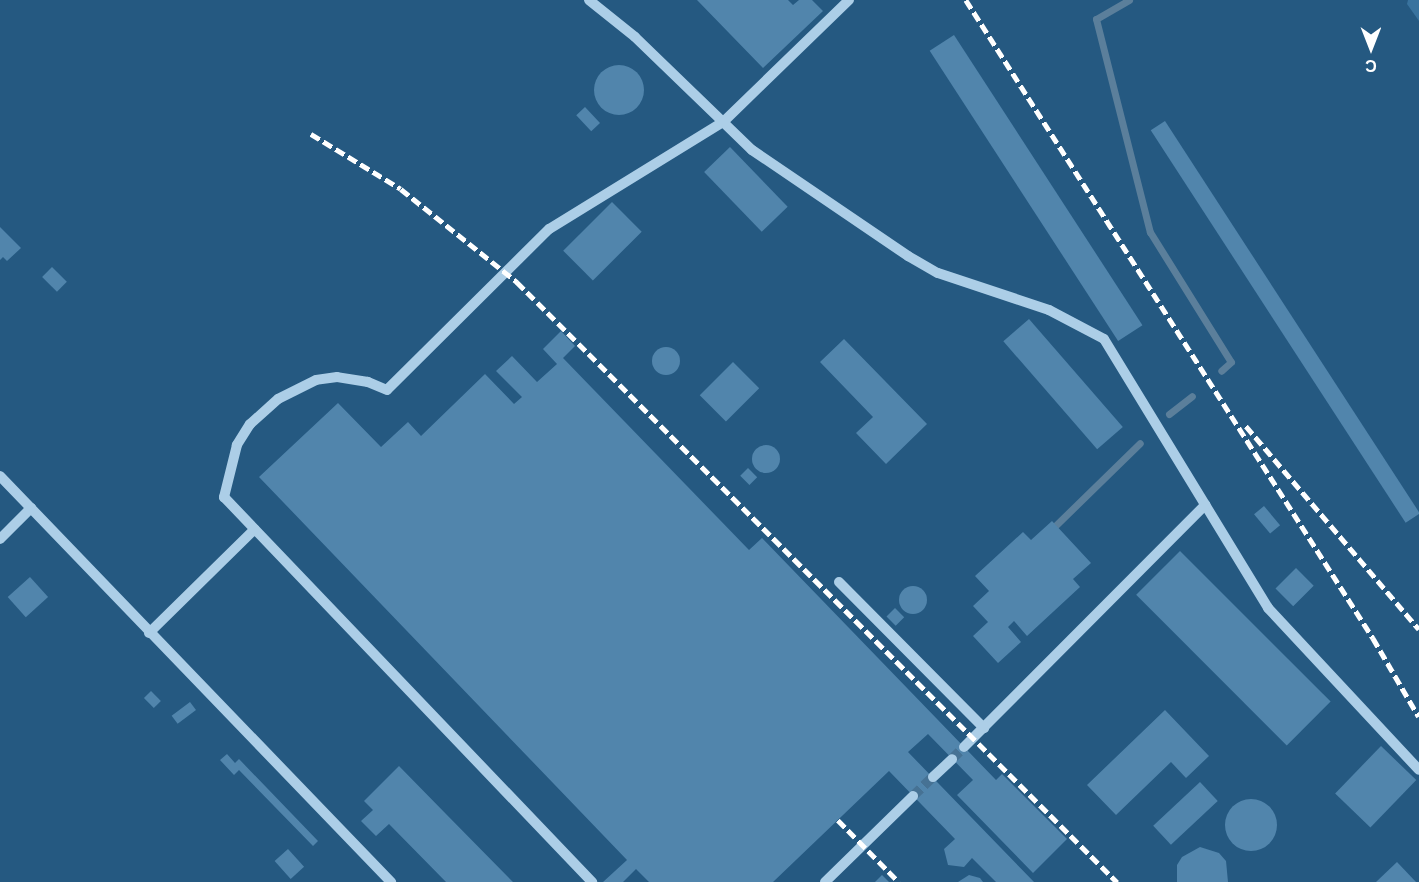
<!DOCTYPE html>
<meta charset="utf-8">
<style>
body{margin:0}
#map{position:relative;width:1419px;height:882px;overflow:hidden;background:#255981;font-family:Barlow,sans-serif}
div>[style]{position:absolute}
.green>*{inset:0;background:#39739e}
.stream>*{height:7px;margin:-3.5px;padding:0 3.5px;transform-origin:3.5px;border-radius:3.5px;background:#5b7f9b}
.building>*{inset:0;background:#5185ac;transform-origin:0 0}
.round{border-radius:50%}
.minor-tunnel>*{height:10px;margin-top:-5px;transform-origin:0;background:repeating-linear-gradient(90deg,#467294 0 10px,transparent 0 15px)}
.minor>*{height:10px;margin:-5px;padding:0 5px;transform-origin:5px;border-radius:5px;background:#accee7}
.rail>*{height:4.5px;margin-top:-2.25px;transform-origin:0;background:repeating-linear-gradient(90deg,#fff 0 10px,transparent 0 14.5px)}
span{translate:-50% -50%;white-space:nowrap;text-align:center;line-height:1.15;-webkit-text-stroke:4.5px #255981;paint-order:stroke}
.north{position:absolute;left:1341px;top:18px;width:60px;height:60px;-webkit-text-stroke:4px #255981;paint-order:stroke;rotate:180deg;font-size:16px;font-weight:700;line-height:24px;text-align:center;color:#fff}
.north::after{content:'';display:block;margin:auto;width:21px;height:27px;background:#fff;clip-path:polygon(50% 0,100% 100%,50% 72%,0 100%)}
</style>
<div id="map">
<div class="green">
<i style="clip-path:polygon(1408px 0,1419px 0,1419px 21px,1407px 4px)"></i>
</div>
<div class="stream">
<i style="left:1129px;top:0;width:38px;rotate:150deg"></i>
<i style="left:1096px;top:19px;width:220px;rotate:75.8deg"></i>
<i style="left:1150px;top:232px;width:153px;rotate:58.1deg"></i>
<i style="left:1231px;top:362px;width:13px;rotate:138deg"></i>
<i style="left:1169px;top:414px;width:29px;rotate:-38deg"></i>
<i style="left:1056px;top:525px;width:117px;rotate:-44.3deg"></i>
</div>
<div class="building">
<i style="clip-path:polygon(697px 0,788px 0,793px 5px,799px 0,812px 0,823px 11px,763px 68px)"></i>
<i style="left:954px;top:35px;width:346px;height:29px;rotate:57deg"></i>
<i class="round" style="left:594px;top:65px;width:50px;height:50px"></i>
<i style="left:585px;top:107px;width:22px;height:12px;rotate:47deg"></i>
<i style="left:1165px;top:121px;width:468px;height:17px;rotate:57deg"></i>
<i style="left:730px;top:147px;width:83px;height:36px;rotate:46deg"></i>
<i style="left:612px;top:202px;width:42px;height:69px;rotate:45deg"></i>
<i style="clip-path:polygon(0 227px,21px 248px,7px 261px,3px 257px,0 260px)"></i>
<i style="left:52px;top:267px;width:21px;height:14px;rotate:45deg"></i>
<i style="left:1029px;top:319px;width:143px;height:34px;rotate:49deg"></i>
<i style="clip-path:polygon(561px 331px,575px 346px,563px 358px,749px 550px,762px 538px,996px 780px,1002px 774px,1067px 839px,1033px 873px,957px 795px,973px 780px,928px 734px,908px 752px,1034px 882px,996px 882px,972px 858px,964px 867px,948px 865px,944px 849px,955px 839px,889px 771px,773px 882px,649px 882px,636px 869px,623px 882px,603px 882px,627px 860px,259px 477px,338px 403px,381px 447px,408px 422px,421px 436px,485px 374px,514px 404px,522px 397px,496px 371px,512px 356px,537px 382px,557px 364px,543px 349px)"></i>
<i style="clip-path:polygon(844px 339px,927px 424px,886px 464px,856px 433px,873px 417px,820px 362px)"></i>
<i class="round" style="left:652px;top:347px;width:28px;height:28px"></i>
<i style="left:733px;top:362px;width:37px;height:47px;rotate:45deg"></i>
<i class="round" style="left:752px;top:445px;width:28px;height:28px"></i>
<i style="left:748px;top:468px;width:13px;height:11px;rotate:45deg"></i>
<i style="left:1264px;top:506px;width:25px;height:13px;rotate:50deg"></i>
<i style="clip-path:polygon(1052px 521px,1091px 563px,1073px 579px,1080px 587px,1027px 636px,1014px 621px,1008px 627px,1021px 642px,998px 663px,973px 636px,988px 622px,973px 606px,989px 591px,975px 576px,1023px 532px,1031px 540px)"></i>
<i style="left:1180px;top:551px;width:213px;height:62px;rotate:45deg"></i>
<i style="left:1296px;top:568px;width:25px;height:29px;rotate:45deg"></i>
<i style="left:30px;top:577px;width:27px;height:30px;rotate:48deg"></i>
<i class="round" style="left:899px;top:586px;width:28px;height:28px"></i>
<i style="left:895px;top:608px;width:13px;height:12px;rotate:45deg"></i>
<i style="left:151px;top:691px;width:14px;height:10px;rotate:45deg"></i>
<i style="left:190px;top:702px;width:10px;height:23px;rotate:53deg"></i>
<i style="clip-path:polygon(1165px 710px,1209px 756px,1186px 778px,1171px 762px,1116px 815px,1087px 785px)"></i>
<i style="left:1381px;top:746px;width:49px;height:66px;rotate:44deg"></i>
<i style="clip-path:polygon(227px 754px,235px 763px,239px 759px,318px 841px,313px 846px,239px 770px,234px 775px,220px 760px)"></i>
<i style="clip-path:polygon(399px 766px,446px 814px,513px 882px,446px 882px,389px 824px,376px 836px,361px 821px,373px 810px,364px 801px)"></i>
<i style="left:1200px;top:782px;width:26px;height:64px;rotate:47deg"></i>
<i class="round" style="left:1225px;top:799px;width:52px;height:52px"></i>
<i style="clip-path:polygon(1200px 847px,1219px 853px,1226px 861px,1228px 882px,1177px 882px,1177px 865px,1182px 857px)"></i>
<i style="left:288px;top:849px;width:24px;height:18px;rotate:48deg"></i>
<i style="clip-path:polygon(1397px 862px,1416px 882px,1376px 882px)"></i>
<i style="clip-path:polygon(882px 875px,889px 882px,875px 882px)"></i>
<i style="clip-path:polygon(969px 875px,980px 878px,983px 882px,958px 882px)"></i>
</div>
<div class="minor-tunnel">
<i style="left:952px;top:759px;width:17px;rotate:-45deg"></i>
<i style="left:913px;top:796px;width:28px;rotate:-44deg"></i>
</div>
<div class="minor">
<i style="left:589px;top:0;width:59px;rotate:38.8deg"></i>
<i style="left:635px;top:37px;width:122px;rotate:44deg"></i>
<i style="left:723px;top:122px;width:204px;rotate:148.4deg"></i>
<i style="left:549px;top:229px;width:228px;rotate:135.2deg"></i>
<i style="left:387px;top:390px;width:21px;rotate:-157deg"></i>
<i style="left:368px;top:382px;width:31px;rotate:-171deg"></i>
<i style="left:337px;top:377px;width:21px;rotate:172deg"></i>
<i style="left:316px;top:380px;width:42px;rotate:153.4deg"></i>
<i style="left:278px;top:399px;width:38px;rotate:138deg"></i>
<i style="left:250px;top:424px;width:25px;rotate:122deg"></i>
<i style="left:237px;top:445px;width:54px;rotate:104deg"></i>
<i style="left:224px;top:497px;width:533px;rotate:46.29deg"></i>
<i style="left:849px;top:0;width:175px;rotate:135.9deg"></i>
<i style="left:723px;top:122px;width:40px;rotate:44deg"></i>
<i style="left:752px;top:150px;width:189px;rotate:34.2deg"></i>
<i style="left:908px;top:256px;width:34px;rotate:30deg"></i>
<i style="left:938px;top:273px;width:117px;rotate:18.4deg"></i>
<i style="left:1049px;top:310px;width:62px;rotate:27.8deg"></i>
<i style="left:1104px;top:339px;width:315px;rotate:58.6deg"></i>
<i style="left:1268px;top:608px;width:221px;rotate:47deg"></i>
<i style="left:0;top:476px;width:564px;rotate:46.08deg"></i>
<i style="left:0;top:539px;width:44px;rotate:-45deg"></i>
<i style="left:839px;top:582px;width:206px;rotate:45.2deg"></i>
<i style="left:149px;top:633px;width:148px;rotate:-44.5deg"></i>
<i style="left:964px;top:747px;width:342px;rotate:-45.1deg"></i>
<i style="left:933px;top:777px;width:26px;rotate:-43deg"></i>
<i style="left:825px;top:882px;width:123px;rotate:-44.3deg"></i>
</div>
<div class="rail">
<i style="left:966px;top:0;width:757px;rotate:57.46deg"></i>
<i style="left:1373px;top:638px;width:91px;rotate:59.8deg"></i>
<i style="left:311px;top:134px;width:105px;rotate:31.4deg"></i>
<i style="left:401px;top:189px;width:149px;rotate:38.7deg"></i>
<i style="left:517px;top:282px;width:849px;rotate:45deg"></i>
<i style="left:1246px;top:426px;width:267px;rotate:49.6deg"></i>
<i style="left:838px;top:820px;width:87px;rotate:45.5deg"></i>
</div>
<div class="north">С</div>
</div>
